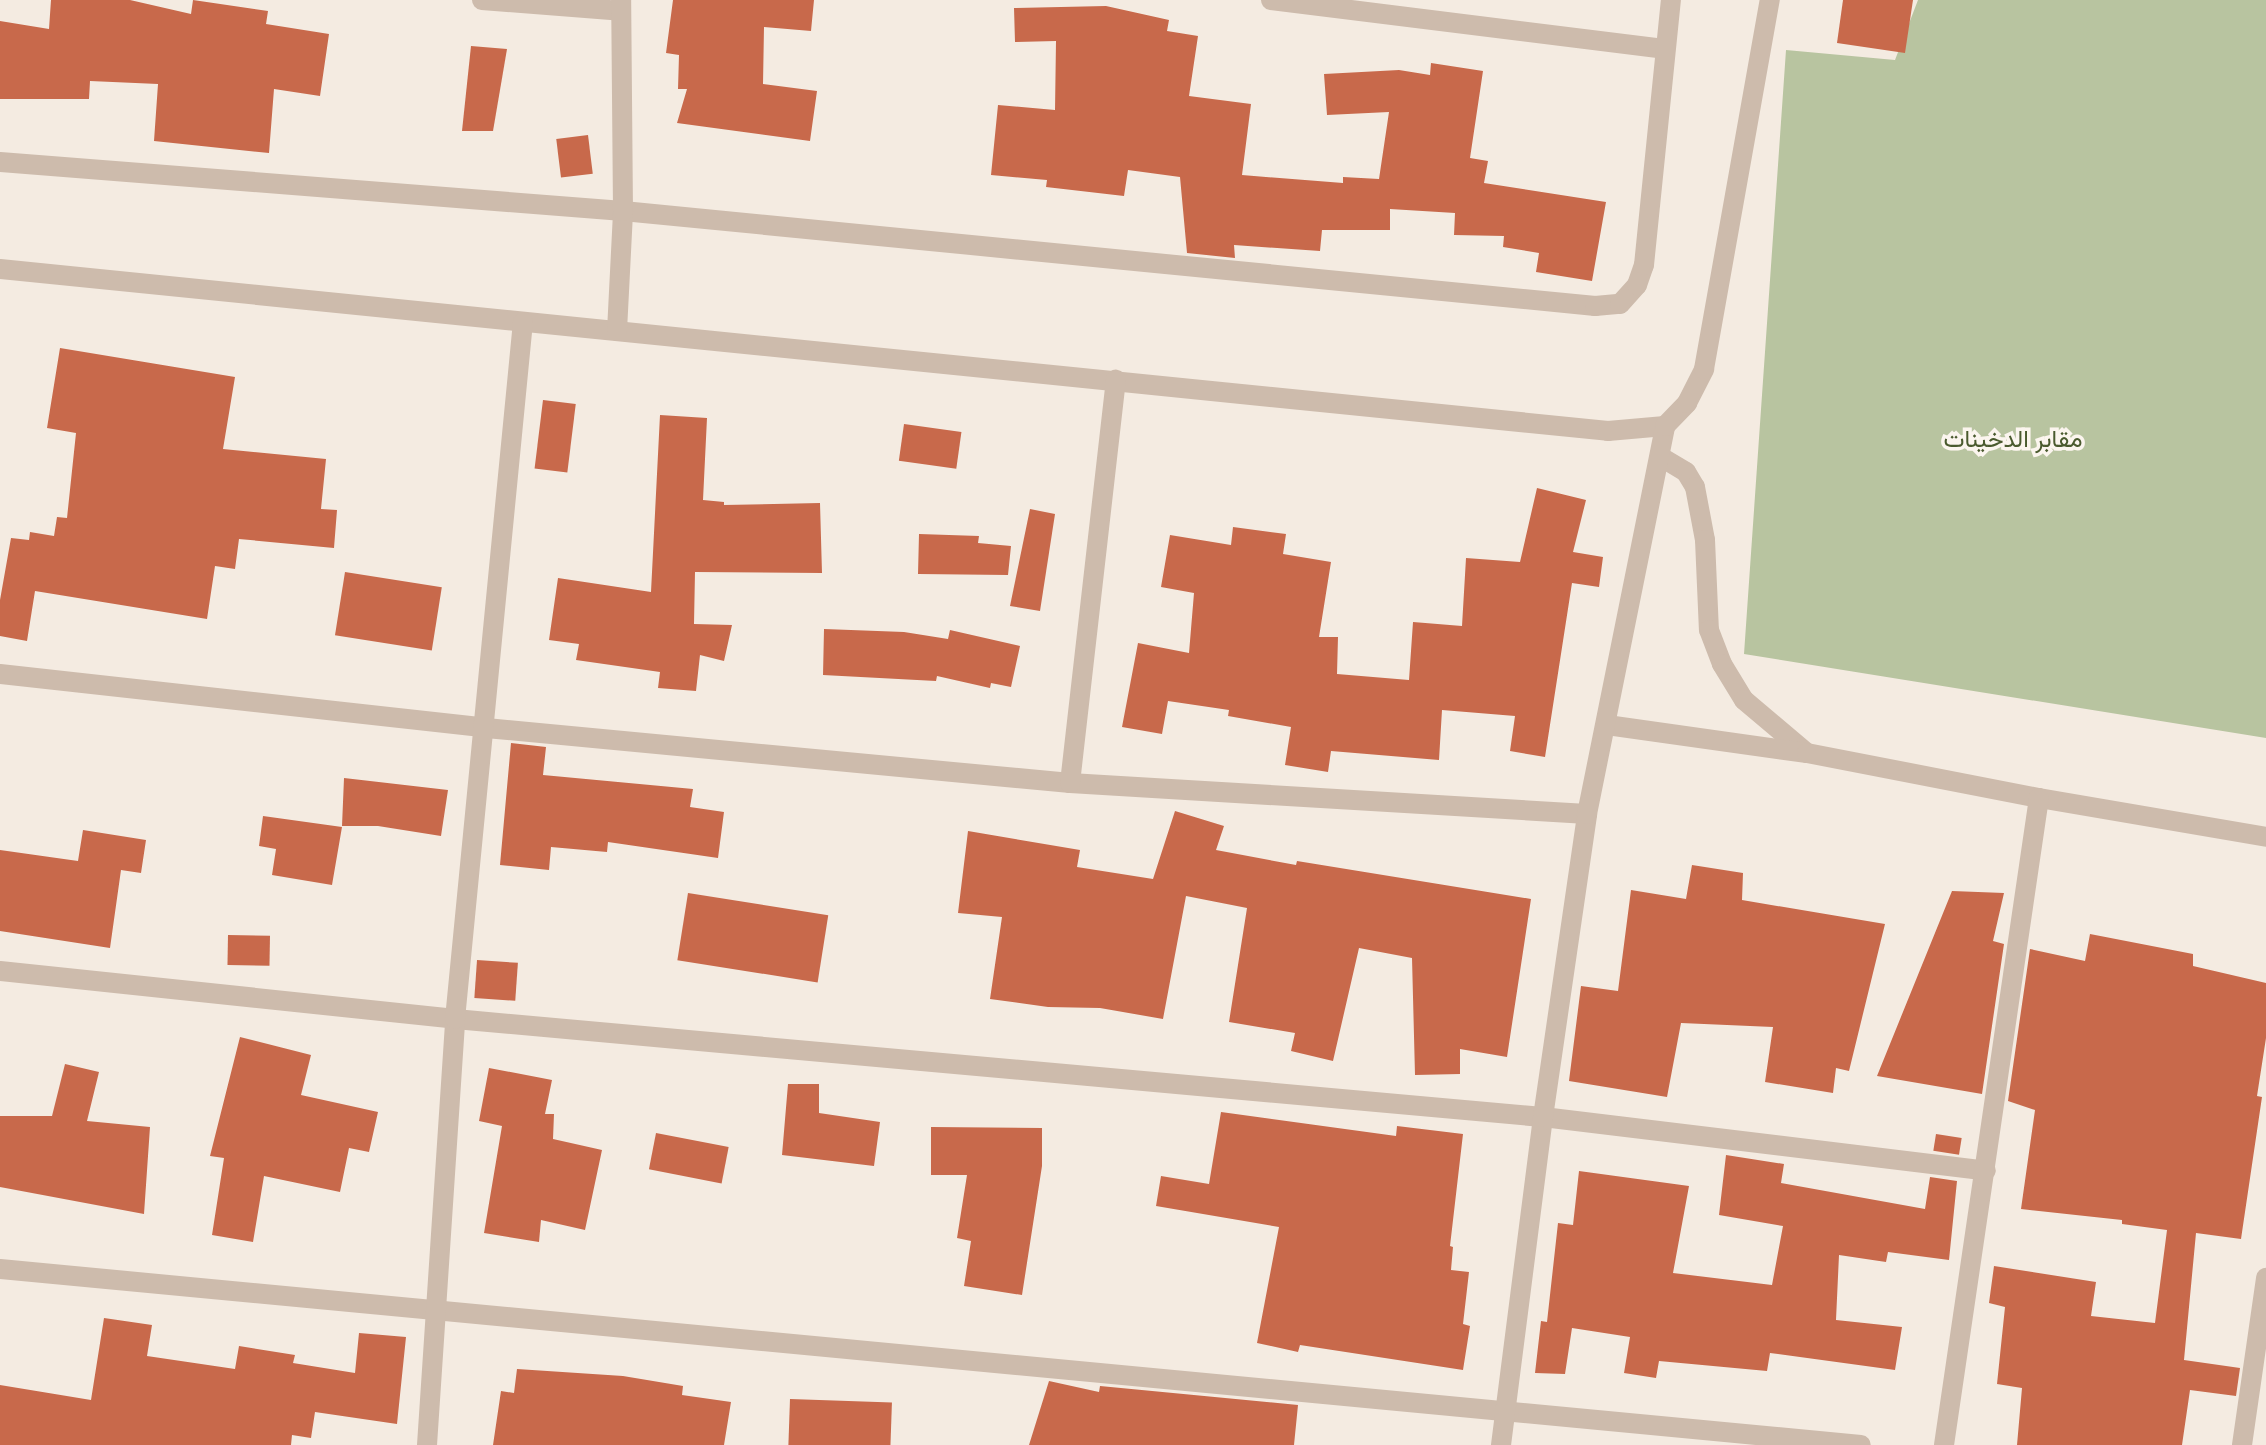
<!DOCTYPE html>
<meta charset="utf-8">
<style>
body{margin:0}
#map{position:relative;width:2266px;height:1445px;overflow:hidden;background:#f4ebe1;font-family:"PT Sans",Vazirmatn,sans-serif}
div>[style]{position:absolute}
.green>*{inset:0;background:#b8c4a0}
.building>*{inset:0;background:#c8694b;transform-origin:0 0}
.minor>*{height:20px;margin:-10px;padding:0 10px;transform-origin:10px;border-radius:10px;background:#cdbbac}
span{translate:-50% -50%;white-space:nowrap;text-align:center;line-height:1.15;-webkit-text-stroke:7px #fbf5ee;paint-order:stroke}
.park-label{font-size:24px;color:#4a5a2e}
</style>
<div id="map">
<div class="green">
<i style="clip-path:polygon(1918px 0,2266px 0,2266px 738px,1744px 654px,1786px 50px,1895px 60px)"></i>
</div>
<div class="building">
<i style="clip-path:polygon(51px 0,130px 0,191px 14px,193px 0,268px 11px,266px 24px,329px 34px,320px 96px,274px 89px,269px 153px,154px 141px,158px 84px,90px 81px,89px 99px,0 99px,0 21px,49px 29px)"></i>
<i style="clip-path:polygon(673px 0,814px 0,811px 31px,764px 27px,763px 84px,817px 91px,810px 141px,677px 123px,687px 89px,678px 89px,679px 55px,666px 53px)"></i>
<i style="clip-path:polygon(1843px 0,1913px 0,1905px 53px,1837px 43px)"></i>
<i style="clip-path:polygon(1106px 6px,1169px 20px,1167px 31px,1198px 36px,1189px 96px,1251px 104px,1242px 175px,1343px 183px,1343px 177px,1379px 179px,1389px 112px,1327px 115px,1324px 74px,1399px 70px,1430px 75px,1431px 63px,1483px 71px,1470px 158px,1488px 161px,1484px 183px,1606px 202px,1592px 281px,1536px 272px,1539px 253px,1503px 247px,1504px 236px,1454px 235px,1455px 213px,1390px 209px,1390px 230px,1322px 230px,1320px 251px,1234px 245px,1235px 258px,1187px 253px,1180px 177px,1128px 170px,1124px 196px,1046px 187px,1047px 180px,991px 175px,998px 105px,1055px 110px,1056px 41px,1015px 42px,1014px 8px)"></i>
<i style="clip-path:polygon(471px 46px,507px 49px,493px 131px,462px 131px)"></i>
<i style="left:588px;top:135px;width:39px;height:32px;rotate:83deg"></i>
<i style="clip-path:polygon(60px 348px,235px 377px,223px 449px,326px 459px,321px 509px,337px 510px,334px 548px,239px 539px,235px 569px,215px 566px,207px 619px,35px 591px,27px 641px,0 636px,0 600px,11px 538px,29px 540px,30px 532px,54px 536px,57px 517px,67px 518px,76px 433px,47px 428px)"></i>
<i style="left:543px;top:400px;width:33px;height:69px;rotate:7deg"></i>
<i style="clip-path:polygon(660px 415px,707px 418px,703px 500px,724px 502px,724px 505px,820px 503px,822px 573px,695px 572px,694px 624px,732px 625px,724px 661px,700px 655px,696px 691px,658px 688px,660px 672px,576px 660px,579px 644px,549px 640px,558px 578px,651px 592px)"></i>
<i style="left:904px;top:424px;width:58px;height:37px;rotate:8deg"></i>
<i style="clip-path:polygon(1537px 488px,1586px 500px,1573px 552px,1603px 557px,1599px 587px,1572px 583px,1545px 757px,1510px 751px,1515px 716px,1442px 710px,1439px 760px,1331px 751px,1328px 772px,1285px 765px,1291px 727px,1228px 716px,1229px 710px,1168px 701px,1162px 734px,1122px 727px,1138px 643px,1189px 653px,1194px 593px,1161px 587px,1170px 535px,1231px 545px,1233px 527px,1286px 534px,1283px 554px,1331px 562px,1319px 637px,1338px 637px,1337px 674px,1409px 680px,1413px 622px,1462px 626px,1466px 558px,1520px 562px)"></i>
<i style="clip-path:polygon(1030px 509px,1055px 514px,1040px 611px,1010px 606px)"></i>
<i style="clip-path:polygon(919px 534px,979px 536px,978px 543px,1011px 546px,1008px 575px,918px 574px)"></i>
<i style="left:345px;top:572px;width:98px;height:64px;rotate:9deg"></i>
<i style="clip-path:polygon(824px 629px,904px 632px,948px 639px,950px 630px,1020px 646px,1011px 687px,991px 683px,990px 688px,937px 676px,936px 681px,823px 675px)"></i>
<i style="clip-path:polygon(511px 743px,546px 747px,543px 775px,693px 789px,690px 807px,724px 812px,718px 858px,608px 842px,607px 852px,551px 847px,549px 870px,500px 865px)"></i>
<i style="clip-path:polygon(344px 778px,448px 790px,441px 836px,378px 826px,342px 826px)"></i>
<i style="clip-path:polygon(1175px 811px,1224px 826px,1216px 850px,1296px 865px,1297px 861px,1531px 899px,1507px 1057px,1460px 1049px,1460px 1074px,1415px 1075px,1412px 958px,1359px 948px,1333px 1061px,1291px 1051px,1295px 1033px,1229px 1022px,1247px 908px,1186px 896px,1163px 1019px,1100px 1008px,1048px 1007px,990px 999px,1002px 917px,958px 913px,968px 831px,1080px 850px,1077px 867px,1153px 879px)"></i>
<i style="clip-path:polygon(263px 816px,342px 827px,332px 885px,272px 875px,276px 849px,259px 846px)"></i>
<i style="clip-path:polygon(83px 830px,146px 840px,141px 873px,121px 870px,110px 948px,0 931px,0 850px,78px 861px)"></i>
<i style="clip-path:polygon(1692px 865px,1743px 873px,1742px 900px,1885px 924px,1849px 1071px,1836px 1068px,1833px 1093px,1765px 1082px,1773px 1027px,1681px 1023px,1667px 1097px,1569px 1081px,1581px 986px,1618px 991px,1631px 890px,1686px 899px)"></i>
<i style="clip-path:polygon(1952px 891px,2004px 893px,1993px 941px,2004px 944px,1982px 1094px,1877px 1076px)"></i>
<i style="left:688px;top:893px;width:142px;height:68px;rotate:9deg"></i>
<i style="clip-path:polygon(2090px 934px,2193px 954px,2193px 966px,2266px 983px,2266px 1038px,2257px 1096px,2262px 1097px,2241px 1239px,2196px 1233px,2184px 1360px,2240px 1368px,2236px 1396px,2190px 1390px,2182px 1445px,2017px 1445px,2022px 1388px,1997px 1384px,2005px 1307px,1989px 1303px,1994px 1266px,2096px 1282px,2091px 1316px,2155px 1323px,2167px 1230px,2122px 1224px,2122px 1220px,2021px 1209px,2035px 1110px,2008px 1101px,2030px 949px,2085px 961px)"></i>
<i style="left:228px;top:935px;width:42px;height:30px;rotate:1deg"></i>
<i style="left:477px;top:960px;width:41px;height:38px;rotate:4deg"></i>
<i style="clip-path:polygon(240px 1037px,311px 1055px,301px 1095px,378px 1112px,369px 1152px,349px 1148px,340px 1192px,264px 1176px,253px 1242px,212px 1235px,224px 1158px,210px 1156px)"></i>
<i style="clip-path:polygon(65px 1064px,99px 1072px,87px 1121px,150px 1127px,144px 1214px,0 1187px,0 1116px,52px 1116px)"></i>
<i style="clip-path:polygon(489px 1068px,552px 1080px,545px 1114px,554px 1114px,553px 1139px,602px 1150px,585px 1230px,541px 1220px,539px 1242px,484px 1233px,502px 1126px,479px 1121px)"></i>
<i style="clip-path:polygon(788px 1084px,819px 1084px,819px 1113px,880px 1122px,874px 1166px,782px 1155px)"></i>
<i style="clip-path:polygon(1221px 1112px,1396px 1136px,1397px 1126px,1463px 1134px,1450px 1246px,1453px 1247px,1451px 1270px,1469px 1272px,1463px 1324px,1470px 1326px,1463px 1370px,1300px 1345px,1298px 1352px,1257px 1343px,1279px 1227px,1156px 1206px,1161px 1176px,1209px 1184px)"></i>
<i style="clip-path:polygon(931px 1127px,1042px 1128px,1042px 1166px,1022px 1295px,964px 1286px,971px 1241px,957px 1238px,967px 1175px,931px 1175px)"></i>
<i style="left:656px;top:1133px;width:74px;height:37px;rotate:11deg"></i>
<i style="left:1936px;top:1134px;width:26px;height:17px;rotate:9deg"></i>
<i style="clip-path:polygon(1726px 1155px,1784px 1164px,1781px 1183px,1925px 1209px,1930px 1177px,1957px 1181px,1949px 1260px,1888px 1252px,1886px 1262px,1839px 1255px,1836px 1320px,1902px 1327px,1895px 1370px,1770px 1353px,1767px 1371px,1659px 1361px,1656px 1378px,1624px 1373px,1630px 1337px,1572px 1328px,1565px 1374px,1535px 1373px,1541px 1321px,1547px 1322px,1558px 1223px,1573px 1225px,1579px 1171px,1689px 1186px,1673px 1273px,1772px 1285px,1783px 1226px,1719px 1215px)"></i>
<i style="clip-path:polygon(104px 1318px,152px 1325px,147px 1356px,235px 1369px,239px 1346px,295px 1355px,293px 1363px,355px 1373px,359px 1333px,406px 1337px,397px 1424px,315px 1412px,311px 1438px,292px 1435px,291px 1445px,0 1445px,0 1385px,91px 1400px)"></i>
<i style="clip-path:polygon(517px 1369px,623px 1376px,683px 1386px,682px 1395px,731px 1402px,724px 1445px,493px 1445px,501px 1391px,514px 1393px)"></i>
<i style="clip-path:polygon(1049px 1381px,1099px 1392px,1100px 1386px,1298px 1405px,1294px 1445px,1029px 1445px)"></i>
<i style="left:790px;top:1399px;width:102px;height:46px;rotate:2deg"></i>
</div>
<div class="minor">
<i style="left:482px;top:0;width:139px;rotate:4.5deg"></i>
<i style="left:1271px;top:0;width:396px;rotate:7.1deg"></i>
<i style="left:0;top:162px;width:625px;rotate:4.5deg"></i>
<i style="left:623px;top:211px;width:977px;rotate:5.58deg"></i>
<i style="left:1595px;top:306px;width:25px;rotate:-5deg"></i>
<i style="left:1620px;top:304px;width:25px;rotate:-48deg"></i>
<i style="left:1637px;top:285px;width:21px;rotate:-71deg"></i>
<i style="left:1644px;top:265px;width:266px;rotate:-84.2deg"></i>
<i style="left:0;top:269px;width:1616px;rotate:5.75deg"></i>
<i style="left:1608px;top:431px;width:57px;rotate:-5deg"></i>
<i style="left:617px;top:331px;width:120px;rotate:-87.1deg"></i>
<i style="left:623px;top:211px;width:211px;rotate:-90.5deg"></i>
<i style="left:1661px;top:457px;width:29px;rotate:31deg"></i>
<i style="left:1686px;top:472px;width:17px;rotate:59deg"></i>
<i style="left:1695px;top:487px;width:54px;rotate:79.3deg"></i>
<i style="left:1705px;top:540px;width:90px;rotate:87.5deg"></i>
<i style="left:1709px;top:630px;width:36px;rotate:69deg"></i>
<i style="left:1722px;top:664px;width:42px;rotate:58.6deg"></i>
<i style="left:1744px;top:700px;width:82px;rotate:40.1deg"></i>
<i style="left:0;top:674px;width:489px;rotate:6.3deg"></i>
<i style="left:486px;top:728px;width:587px;rotate:5.38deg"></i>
<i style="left:1070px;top:783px;width:518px;rotate:3.43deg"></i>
<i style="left:1607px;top:725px;width:202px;rotate:8deg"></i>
<i style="left:1807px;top:753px;width:236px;rotate:11deg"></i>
<i style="left:2039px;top:798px;width:230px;rotate:9.7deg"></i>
<i style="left:1070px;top:783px;width:406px;rotate:-83.5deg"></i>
<i style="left:0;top:971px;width:458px;rotate:6deg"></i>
<i style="left:455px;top:1019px;width:1092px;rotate:5.15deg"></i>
<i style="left:1543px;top:1117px;width:446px;rotate:6.9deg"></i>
<i style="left:0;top:1269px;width:1869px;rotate:5.4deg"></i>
<i style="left:427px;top:1445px;width:427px;rotate:-86.2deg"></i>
<i style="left:455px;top:1019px;width:700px;rotate:-84.43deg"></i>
<i style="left:1501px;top:1445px;width:331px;rotate:-82.7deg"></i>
<i style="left:1543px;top:1117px;width:306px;rotate:-81.7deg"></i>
<i style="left:1587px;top:814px;width:396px;rotate:-78.6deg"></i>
<i style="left:1665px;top:426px;width:32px;rotate:-46deg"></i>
<i style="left:1687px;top:403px;width:38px;rotate:-63deg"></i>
<i style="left:1704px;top:369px;width:375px;rotate:-79.9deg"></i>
<i style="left:1944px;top:1445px;width:654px;rotate:-81.65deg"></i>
<i style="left:2242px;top:1445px;width:169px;rotate:-81.8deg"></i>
</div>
<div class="park-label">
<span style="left:2013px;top:439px">مقابر الدخينات</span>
</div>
</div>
